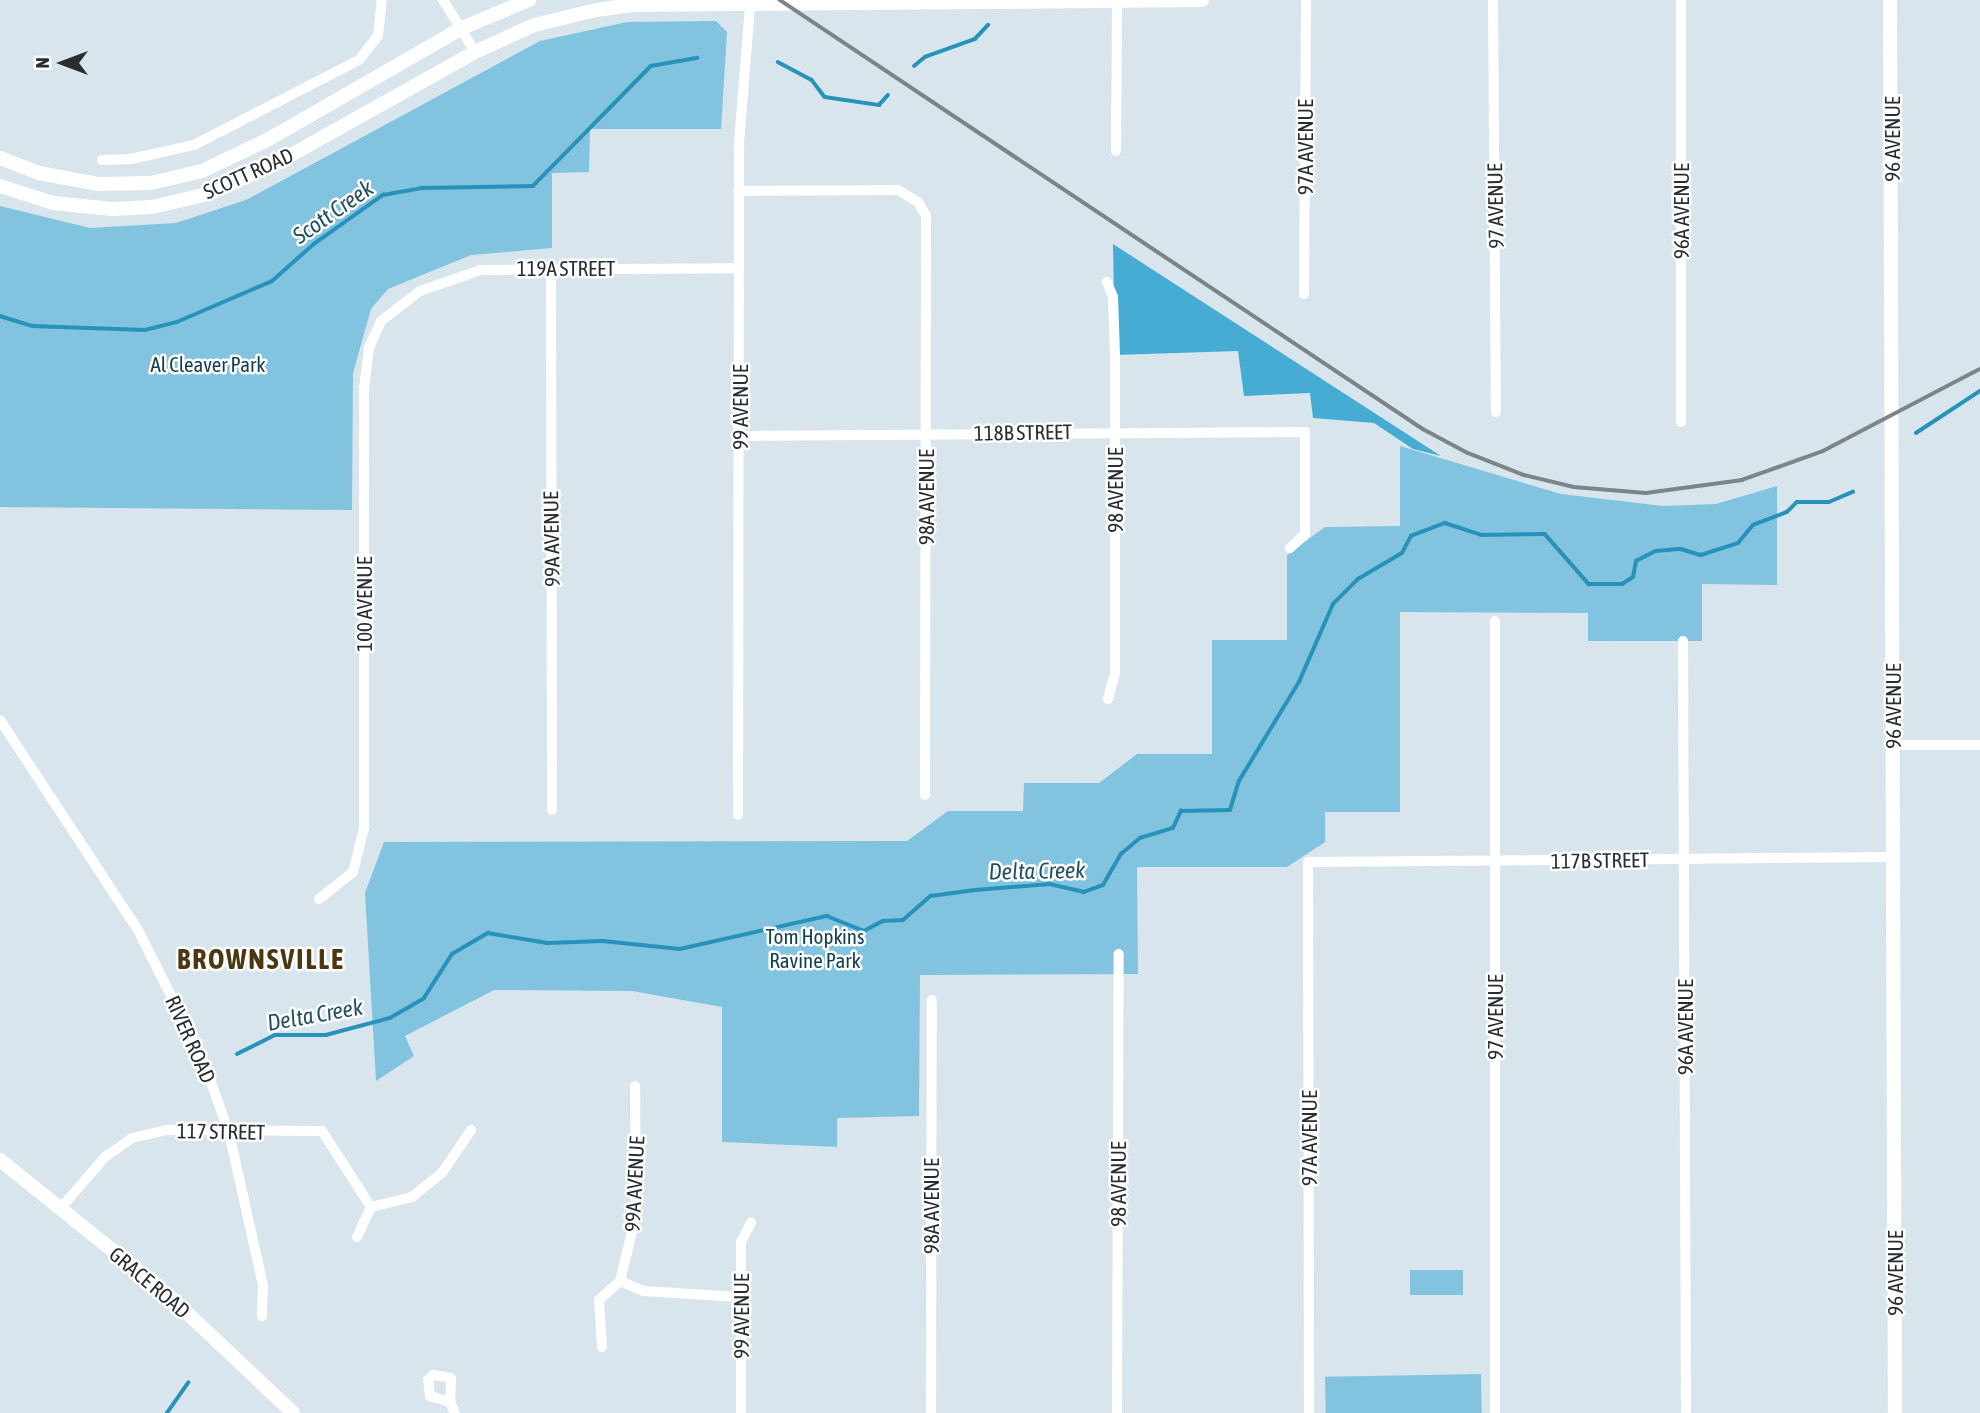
<!DOCTYPE html>
<style>
body{margin:0}
#map{position:relative;width:1980px;height:1413px;overflow:hidden;background:#d8e5ec;font-family:"Asap Condensed",sans-serif}
div>[style]{position:absolute}
.green>*{inset:0;background:#82c3df;transform-origin:0 0}
.forest>*{inset:0;background:#47acd4}
.stream>*{height:3.5px;margin:-1.75px;padding:0 1.75px;transform-origin:1.75px;border-radius:1.75px;background:#2893ba}
.street>*{height:10px;margin:-5px;padding:0 5px;transform-origin:5px;border-radius:5px;background:#fff}
.secondary>*{height:14px;margin:-7px;padding:0 7px;transform-origin:7px;border-radius:7px;background:#fff}
.rail>*{height:3.5px;margin:-1.75px;padding:0 1.75px;transform-origin:1.75px;border-radius:1.75px;background:#7c858a}
span{translate:-50% -50%;white-space:nowrap;text-align:center;line-height:1.15;-webkit-text-stroke:5px #fff;paint-order:stroke}
.street-label{font-size:21px;color:#282d30}
.park-label{font-size:21px;color:#144051}
.water-label{font-size:23px;color:#265062;font-style:italic}
.district-label{font-size:28px;color:#4b3711;font-weight:700;letter-spacing:2px}
.north{position:absolute;left:28px;top:28px;width:70px;height:70px;-webkit-text-stroke:5px #fff;paint-order:stroke;rotate:270deg;font-size:19px;font-weight:700;line-height:28px;text-align:center;color:#282d30}
.north::after{content:'';display:block;margin:auto;width:24px;height:32px;background:#282d30;clip-path:polygon(50% 0,100% 100%,50% 72%,0 100%)}
</style>
<div id="map">
<div class="green">
<i style="clip-path:polygon(716px 21px,727px 32px,721px 129px,590px 129px,589px 172px,552px 173px,552px 248px,471px 255px,388px 289px,371px 309px,353px 373px,352px 510px,0 507px,0 206px,90px 228px,176px 223px,246px 200px,540px 41px,627px 22px)"></i>
<i style="clip-path:polygon(1400px 446px,1561px 494px,1663px 506px,1716px 504px,1777px 486px,1777px 585px,1702px 584px,1702px 641px,1588px 641px,1588px 613px,1400px 612px,1400px 812px,1325px 812px,1325px 842px,1287px 867px,1137px 867px,1138px 974px,920px 975px,919px 1116px,837px 1118px,837px 1147px,722px 1142px,722px 1007px,632px 991px,494px 990px,405px 1036px,414px 1056px,376px 1081px,365px 893px,384px 842px,907px 841px,948px 811px,1023px 811px,1024px 783px,1099px 783px,1137px 754px,1212px 754px,1212px 640px,1287px 640px,1287px 555px,1325px 527px,1400px 526px)"></i>
<i style="left:1410px;top:1270px;width:53px;height:25px"></i>
<i style="left:1481px;top:1374px;width:39px;height:156px;rotate:89deg"></i>
</div>
<div class="forest">
<i style="clip-path:polygon(1113px 244px,1441px 456px,1413px 449px,1374px 423px,1313px 418px,1310px 393px,1244px 396px,1238px 351px,1115px 355px)"></i>
</div>
<div class="stream">
<i style="left:778px;top:62px;width:38px;rotate:28deg"></i>
<i style="left:812px;top:80px;width:21px;rotate:53deg"></i>
<i style="left:825px;top:97px;width:55px;rotate:8.4deg"></i>
<i style="left:879px;top:105px;width:13px;rotate:-48deg"></i>
<i style="left:914px;top:66px;width:14px;rotate:-39deg"></i>
<i style="left:925px;top:57px;width:53px;rotate:-19.8deg"></i>
<i style="left:975px;top:39px;width:19px;rotate:-47deg"></i>
<i style="left:0;top:316px;width:34px;rotate:17deg"></i>
<i style="left:32px;top:326px;width:113px;rotate:2deg"></i>
<i style="left:145px;top:330px;width:33px;rotate:-14deg"></i>
<i style="left:177px;top:322px;width:103px;rotate:-23.3deg"></i>
<i style="left:272px;top:281px;width:56px;rotate:-41.4deg"></i>
<i style="left:314px;top:244px;width:85px;rotate:-35.4deg"></i>
<i style="left:383px;top:195px;width:39px;rotate:-10deg"></i>
<i style="left:421px;top:188px;width:112px;rotate:-1deg"></i>
<i style="left:533px;top:186px;width:168px;rotate:-45.5deg"></i>
<i style="left:651px;top:66px;width:47px;rotate:-9.9deg"></i>
<i style="left:1916px;top:433px;width:77px;rotate:-33.3deg"></i>
<i style="left:237px;top:1054px;width:42px;rotate:-26.6deg"></i>
<i style="left:275px;top:1035px;width:51px"></i>
<i style="left:326px;top:1035px;width:66px;rotate:-14.9deg"></i>
<i style="left:390px;top:1018px;width:39px;rotate:-30deg"></i>
<i style="left:424px;top:998px;width:52px;rotate:-57.5deg"></i>
<i style="left:452px;top:954px;width:42px;rotate:-30.3deg"></i>
<i style="left:488px;top:933px;width:60px;rotate:9.6deg"></i>
<i style="left:547px;top:943px;width:56px;rotate:-2deg"></i>
<i style="left:603px;top:941px;width:77px;rotate:5.9deg"></i>
<i style="left:680px;top:949px;width:151px;rotate:-12.7deg"></i>
<i style="left:827px;top:916px;width:40px;rotate:22deg"></i>
<i style="left:864px;top:931px;width:21px;rotate:-28deg"></i>
<i style="left:883px;top:921px;width:20px;rotate:-3deg"></i>
<i style="left:903px;top:920px;width:37px;rotate:-41deg"></i>
<i style="left:931px;top:896px;width:44px;rotate:-7.8deg"></i>
<i style="left:975px;top:890px;width:75px;rotate:-4.6deg"></i>
<i style="left:1050px;top:884px;width:35px;rotate:13deg"></i>
<i style="left:1084px;top:892px;width:20px;rotate:-20deg"></i>
<i style="left:1103px;top:885px;width:36px;rotate:-60deg"></i>
<i style="left:1121px;top:854px;width:25px;rotate:-40deg"></i>
<i style="left:1140px;top:838px;width:34px;rotate:-17deg"></i>
<i style="left:1173px;top:828px;width:19px;rotate:-65deg"></i>
<i style="left:1181px;top:811px;width:49px;rotate:-1.2deg"></i>
<i style="left:1230px;top:810px;width:30px;rotate:-73deg"></i>
<i style="left:1239px;top:781px;width:116px;rotate:-58.8deg"></i>
<i style="left:1299px;top:682px;width:85px;rotate:-66.4deg"></i>
<i style="left:1333px;top:604px;width:35px;rotate:-45deg"></i>
<i style="left:1358px;top:579px;width:51px;rotate:-30.6deg"></i>
<i style="left:1402px;top:553px;width:19px;rotate:-62deg"></i>
<i style="left:1411px;top:536px;width:36px;rotate:-21deg"></i>
<i style="left:1445px;top:523px;width:38px;rotate:18deg"></i>
<i style="left:1481px;top:535px;width:64px;rotate:-0.9deg"></i>
<i style="left:1545px;top:534px;width:67px;rotate:48.7deg"></i>
<i style="left:1589px;top:584px;width:33px"></i>
<i style="left:1622px;top:584px;width:13px;rotate:-32deg"></i>
<i style="left:1633px;top:577px;width:16px;rotate:-79deg"></i>
<i style="left:1636px;top:561px;width:22px;rotate:-27deg"></i>
<i style="left:1656px;top:551px;width:25px;rotate:-5deg"></i>
<i style="left:1681px;top:549px;width:21px;rotate:17deg"></i>
<i style="left:1701px;top:555px;width:39px;rotate:-18deg"></i>
<i style="left:1738px;top:543px;width:23px;rotate:-50deg"></i>
<i style="left:1753px;top:525px;width:36px;rotate:-21deg"></i>
<i style="left:1787px;top:512px;width:14px;rotate:-45deg"></i>
<i style="left:1797px;top:502px;width:32px"></i>
<i style="left:1829px;top:502px;width:26px;rotate:-23deg"></i>
<i style="left:167px;top:1413px;width:37px;rotate:-55deg"></i>
</div>
<div class="street">
<i style="left:443px;top:0;width:61px;rotate:58.4deg"></i>
<i style="left:1493px;top:0;width:412px;rotate:89.6deg"></i>
<i style="left:1116px;top:151px;width:150px;rotate:-89.6deg"></i>
<i style="left:102px;top:160px;width:29px;rotate:-2deg"></i>
<i style="left:131px;top:159px;width:65px;rotate:-12.5deg"></i>
<i style="left:194px;top:145px;width:186px;rotate:-27.3deg"></i>
<i style="left:359px;top:60px;width:31px;rotate:-52deg"></i>
<i style="left:378px;top:36px;width:36px;rotate:-84deg"></i>
<i style="left:738px;top:191px;width:160px;rotate:-0.4deg"></i>
<i style="left:898px;top:190px;width:23px;rotate:31deg"></i>
<i style="left:918px;top:202px;width:16px;rotate:60deg"></i>
<i style="left:926px;top:216px;width:579px;rotate:90.1deg"></i>
<i style="left:551px;top:268px;width:542px;rotate:89.89deg"></i>
<i style="left:1107px;top:282px;width:16px;rotate:68deg"></i>
<i style="left:1113px;top:297px;width:58px;rotate:88deg"></i>
<i style="left:1115px;top:355px;width:318px;rotate:90deg"></i>
<i style="left:1115px;top:673px;width:27px;rotate:105deg"></i>
<i style="left:1304px;top:294px;width:294px;rotate:-89.6deg"></i>
<i style="left:1681px;top:422px;width:422px;rotate:-90deg"></i>
<i style="left:741px;top:436px;width:564px;rotate:-0.41deg"></i>
<i style="left:1305px;top:432px;width:102px;rotate:90deg"></i>
<i style="left:1305px;top:534px;width:21px;rotate:137deg"></i>
<i style="left:1683px;top:641px;width:772px;rotate:89.78deg"></i>
<i style="left:0;top:720px;width:251px;rotate:56.7deg"></i>
<i style="left:138px;top:930px;width:142px;rotate:63.3deg"></i>
<i style="left:202px;top:1057px;width:81px;rotate:70.4deg"></i>
<i style="left:229px;top:1133px;width:156px;rotate:77.4deg"></i>
<i style="left:263px;top:1285px;width:31px;rotate:92deg"></i>
<i style="left:1893px;top:745px;width:87px"></i>
<i style="left:738px;top:815px;width:672px;rotate:-89.91deg"></i>
<i style="left:739px;top:143px;width:138px;rotate:-85.4deg"></i>
<i style="left:319px;top:899px;width:43px;rotate:-38.5deg"></i>
<i style="left:353px;top:872px;width:45px;rotate:-76deg"></i>
<i style="left:364px;top:828px;width:440px;rotate:-90deg"></i>
<i style="left:364px;top:388px;width:40px;rotate:-82.9deg"></i>
<i style="left:369px;top:348px;width:30px;rotate:-66deg"></i>
<i style="left:381px;top:321px;width:49px;rotate:-37.6deg"></i>
<i style="left:420px;top:291px;width:65px;rotate:-19deg"></i>
<i style="left:481px;top:270px;width:258px;rotate:-0.4deg"></i>
<i style="left:60px;top:1209px;width:69px;rotate:-49.1deg"></i>
<i style="left:105px;top:1157px;width:33px;rotate:-35deg"></i>
<i style="left:132px;top:1138px;width:36px;rotate:-13deg"></i>
<i style="left:167px;top:1130px;width:155px;rotate:0.4deg"></i>
<i style="left:322px;top:1131px;width:90px;rotate:57.2deg"></i>
<i style="left:371px;top:1207px;width:42px;rotate:-13.7deg"></i>
<i style="left:412px;top:1197px;width:38px;rotate:-39deg"></i>
<i style="left:442px;top:1173px;width:52px;rotate:-56deg"></i>
<i style="left:357px;top:1237px;width:33px;rotate:-65deg"></i>
<i style="left:620px;top:1281px;width:67px;rotate:-76.2deg"></i>
<i style="left:636px;top:1216px;width:130px;rotate:-90.4deg"></i>
<i style="left:602px;top:1347px;width:47px;rotate:-93.7deg"></i>
<i style="left:599px;top:1300px;width:28px;rotate:-42deg"></i>
<i style="left:620px;top:1281px;width:26px;rotate:23deg"></i>
<i style="left:644px;top:1291px;width:96px;rotate:3.6deg"></i>
<i style="left:450px;top:1402px;width:21px;rotate:-163deg"></i>
<i style="left:430px;top:1396px;width:16px;rotate:-97deg"></i>
<i style="left:428px;top:1380px;width:7px;rotate:-45deg"></i>
<i style="left:433px;top:1375px;width:18px;rotate:9deg"></i>
<i style="left:451px;top:1378px;width:24px;rotate:92deg"></i>
<i style="left:450px;top:1402px;width:12px;rotate:66deg"></i>
<i style="left:741px;top:1413px;width:171px;rotate:-90deg"></i>
<i style="left:741px;top:1242px;width:22px;rotate:-63deg"></i>
<i style="left:931px;top:1413px;width:413px;rotate:-89.9deg"></i>
<i style="left:1117px;top:1413px;width:459px;rotate:-89.8deg"></i>
<i style="left:1309px;top:1413px;width:551px;rotate:-90.1deg"></i>
<i style="left:1308px;top:862px;width:585px;rotate:-0.49deg"></i>
<i style="left:1495px;top:1413px;width:792px;rotate:-90deg"></i>
</div>
<div class="secondary">
<i style="left:1890px;top:0;width:1413px;rotate:89.8deg"></i>
<i style="left:0;top:158px;width:42px;rotate:21deg"></i>
<i style="left:39px;top:173px;width:61px;rotate:10.4deg"></i>
<i style="left:99px;top:184px;width:52px;rotate:-1.1deg"></i>
<i style="left:151px;top:183px;width:52px;rotate:-13.2deg"></i>
<i style="left:202px;top:171px;width:74px;rotate:-25.5deg"></i>
<i style="left:269px;top:139px;width:223px;rotate:-29.9deg"></i>
<i style="left:462px;top:28px;width:73px;rotate:-22.7deg"></i>
<i style="left:0;top:186px;width:56px;rotate:17.8deg"></i>
<i style="left:53px;top:203px;width:59px;rotate:5.8deg"></i>
<i style="left:112px;top:209px;width:40px;rotate:-2.9deg"></i>
<i style="left:152px;top:207px;width:57px;rotate:-13.1deg"></i>
<i style="left:208px;top:194px;width:81px;rotate:-24.7deg"></i>
<i style="left:282px;top:160px;width:221px;rotate:-29.2deg"></i>
<i style="left:475px;top:52px;width:65px;rotate:-24.6deg"></i>
<i style="left:534px;top:25px;width:64px;rotate:-13.6deg"></i>
<i style="left:596px;top:10px;width:36px;rotate:-8deg"></i>
<i style="left:632px;top:5px;width:570px;rotate:-0.5deg"></i>
<i style="left:0;top:1160px;width:216px;rotate:38.8deg"></i>
<i style="left:168px;top:1295px;width:172px;rotate:43.3deg"></i>
</div>
<div class="rail">
<i style="left:780px;top:0;width:773px;rotate:33.71deg"></i>
<i style="left:1423px;top:429px;width:51px;rotate:28.1deg"></i>
<i style="left:1468px;top:453px;width:60px;rotate:21.4deg"></i>
<i style="left:1524px;top:475px;width:51px;rotate:13.5deg"></i>
<i style="left:1574px;top:487px;width:72px;rotate:4.8deg"></i>
<i style="left:1646px;top:493px;width:97px;rotate:-7.7deg"></i>
<i style="left:1742px;top:480px;width:86px;rotate:-19.7deg"></i>
<i style="left:1823px;top:451px;width:177px;rotate:-27.6deg"></i>
</div>
<div class="street-label">
<span style="left:1892px;top:139px;rotate:-90deg">96 AVENUE</span>
<span style="left:1305px;top:147px;rotate:-90deg">97A AVENUE</span>
<span style="left:248px;top:173px;rotate:-24deg">SCOTT ROAD</span>
<span style="left:1495px;top:206px;rotate:-91deg">97 AVENUE</span>
<span style="left:1681px;top:211px;rotate:-90deg">96A AVENUE</span>
<span style="left:566px;top:268px">119A STREET</span>
<span style="left:740px;top:407px;rotate:-90deg">99 AVENUE</span>
<span style="left:1023px;top:432px;rotate:-1deg">118B STREET</span>
<span style="left:1115px;top:490px;rotate:-90deg">98 AVENUE</span>
<span style="left:926px;top:497px;rotate:-90deg">98A AVENUE</span>
<span style="left:551px;top:539px;rotate:-91deg">99A AVENUE</span>
<span style="left:364px;top:604px;rotate:-90deg">100 AVENUE</span>
<span style="left:1893px;top:706px;rotate:-90deg">96 AVENUE</span>
<span style="left:1600px;top:860px;rotate:-1deg">117B STREET</span>
<span style="left:1495px;top:1017px;rotate:-90deg">97 AVENUE</span>
<span style="left:1685px;top:1027px;rotate:-90deg">96A AVENUE</span>
<span style="left:191px;top:1039px;rotate:66deg">RIVER ROAD</span>
<span style="left:221px;top:1131px;rotate:1deg">117 STREET</span>
<span style="left:1309px;top:1138px;rotate:-90deg">97A AVENUE</span>
<span style="left:634px;top:1184px;rotate:-87deg">99A AVENUE</span>
<span style="left:1118px;top:1184px;rotate:-90deg">98 AVENUE</span>
<span style="left:931px;top:1206px;rotate:-90deg">98A AVENUE</span>
<span style="left:1895px;top:1273px;rotate:-90deg">96 AVENUE</span>
<span style="left:150px;top:1282px;rotate:40deg">GRACE ROAD</span>
<span style="left:741px;top:1316px;rotate:-90deg">99 AVENUE</span>
</div>
<div class="park-label">
<span style="left:208px;top:364px">Al Cleaver Park</span>
<span style="left:815px;top:948px">Tom Hopkins<br>Ravine Park</span>
</div>
<div class="water-label">
<span style="left:333px;top:212px;rotate:-35deg">Scott Creek</span>
<span style="left:1037px;top:871px;rotate:-1deg">Delta Creek</span>
<span style="left:315px;top:1015px;rotate:-10deg">Delta Creek</span>
</div>
<div class="district-label">
<span style="left:261px;top:959px">BROWNSVILLE</span>
</div>
<div class="north">N</div>
</div>
